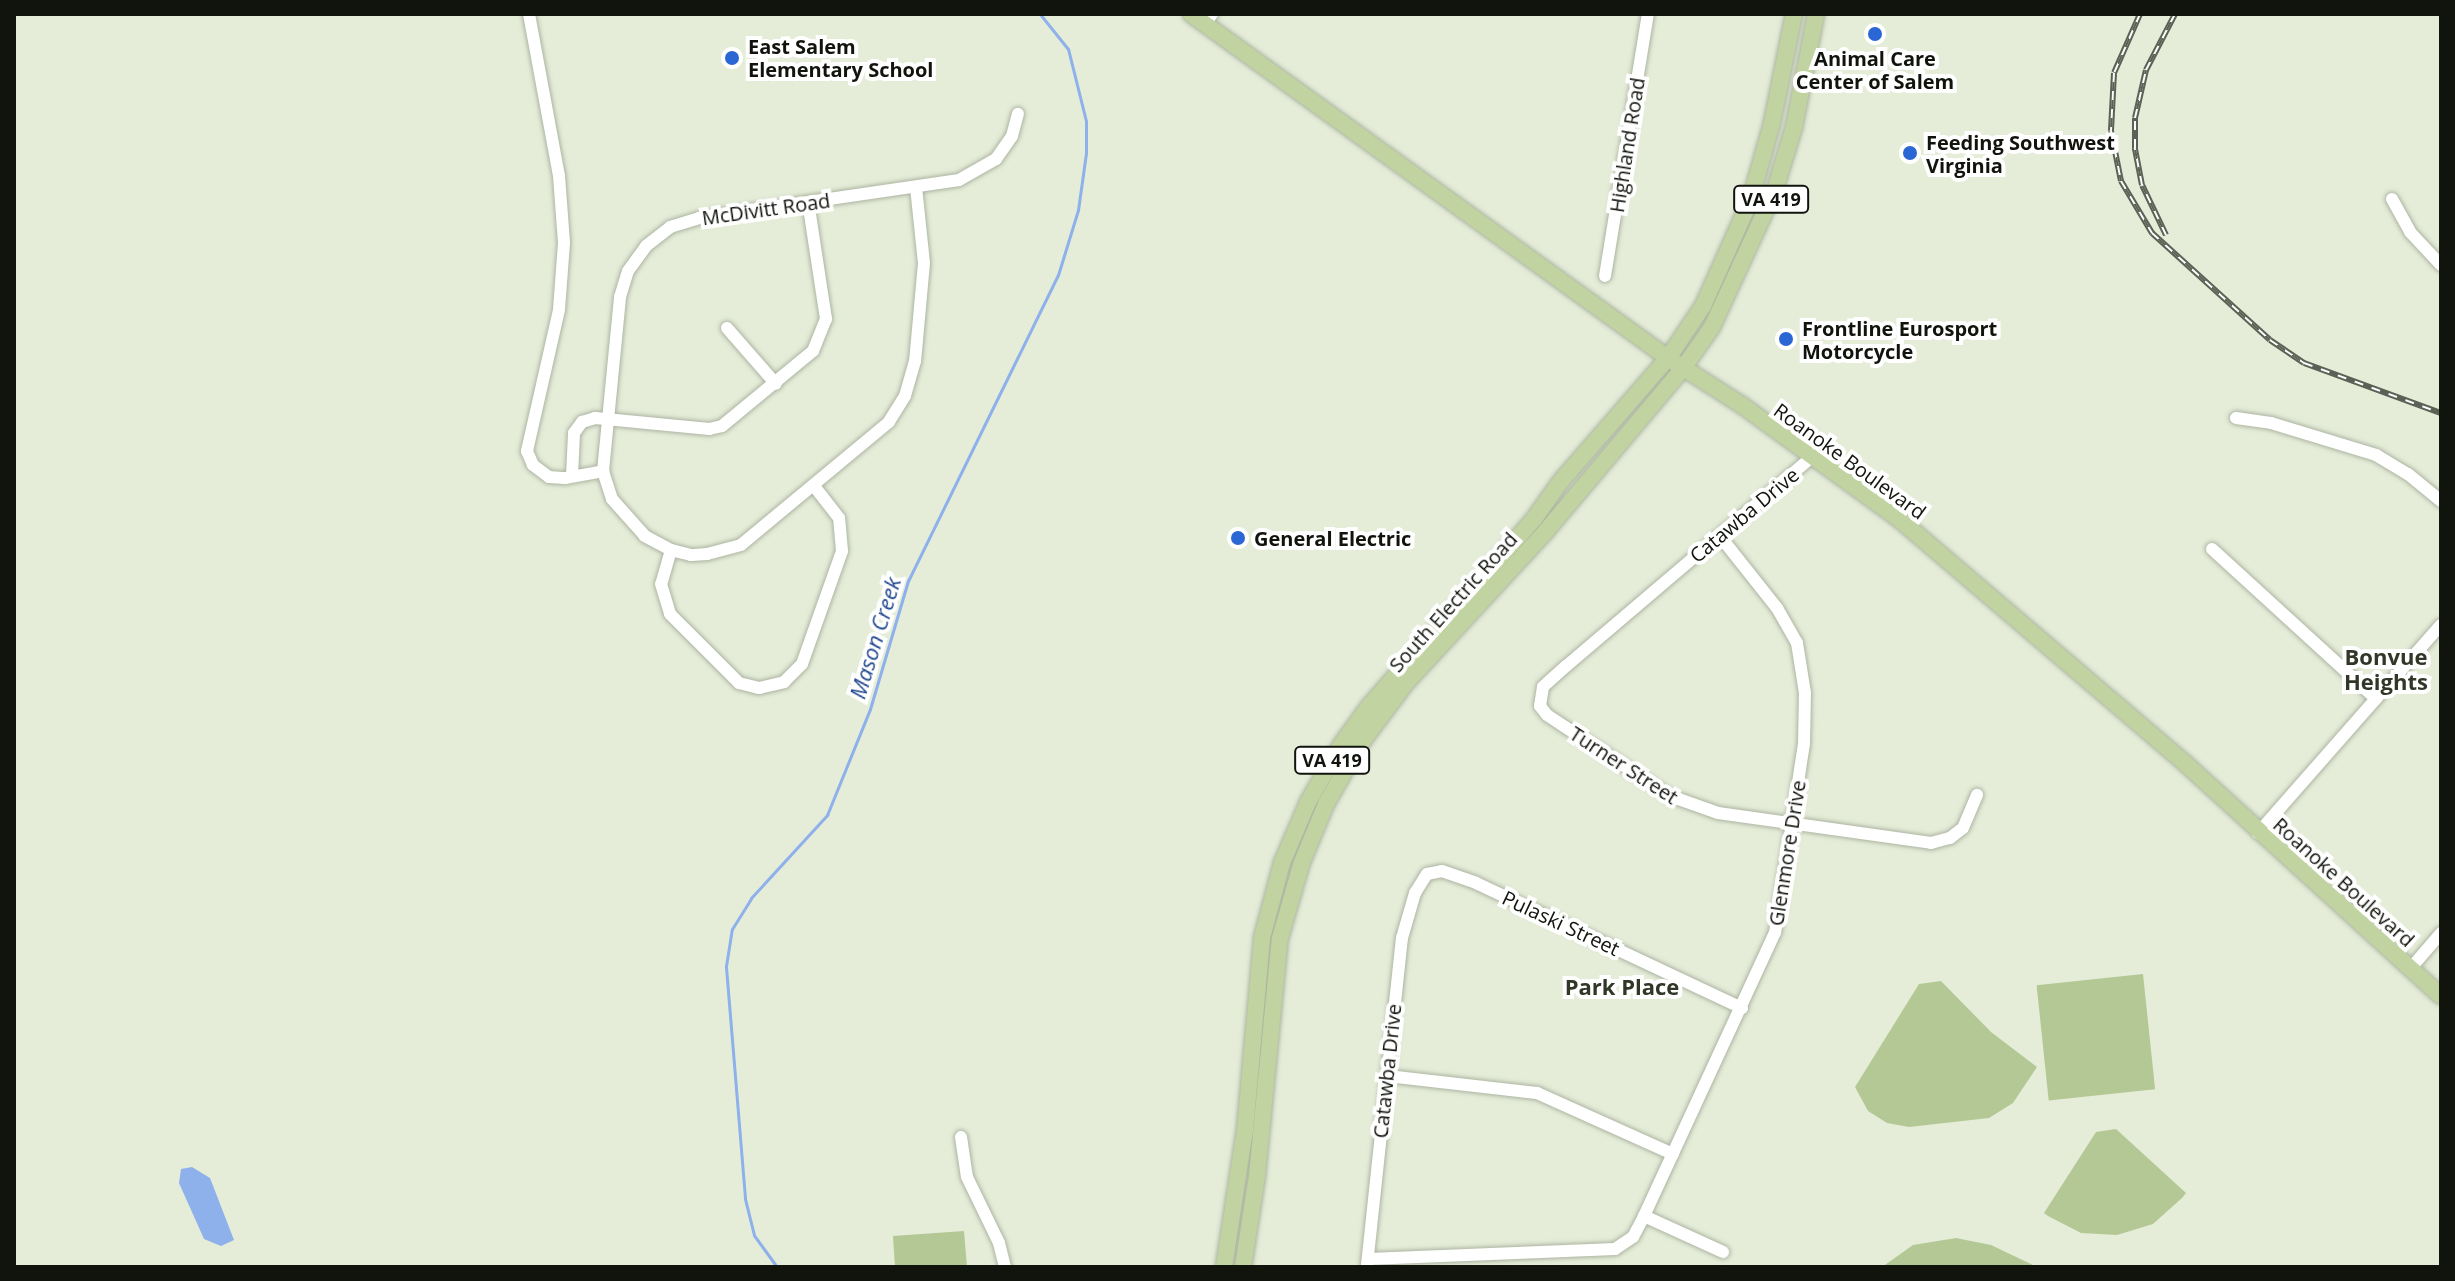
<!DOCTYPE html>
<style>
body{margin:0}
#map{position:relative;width:2455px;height:1281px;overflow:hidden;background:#e5edd9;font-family:"Open Sans",sans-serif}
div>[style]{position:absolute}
.green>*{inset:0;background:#b4c895;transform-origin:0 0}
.water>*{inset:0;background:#8eb0eb}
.stream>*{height:3px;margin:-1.5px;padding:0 1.5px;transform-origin:1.5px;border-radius:1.5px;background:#8eb0eb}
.roads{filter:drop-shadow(0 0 2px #adb5a2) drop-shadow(0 0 2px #adb5a2)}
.minor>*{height:12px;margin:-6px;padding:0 6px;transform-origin:6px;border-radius:6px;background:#fff}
.major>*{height:16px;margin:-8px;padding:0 8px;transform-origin:8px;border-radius:8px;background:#c0d3a0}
.rail>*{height:6px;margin-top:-3px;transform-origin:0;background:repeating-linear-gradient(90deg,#fff 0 9px,#5c6155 0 18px);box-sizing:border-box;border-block:2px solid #5c6155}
.dots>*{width:22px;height:22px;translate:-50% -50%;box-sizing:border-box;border:4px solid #fff;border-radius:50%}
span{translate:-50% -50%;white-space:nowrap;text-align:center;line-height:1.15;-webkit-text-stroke:8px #fff;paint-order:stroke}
.shield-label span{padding:2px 6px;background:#fff;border:2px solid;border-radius:6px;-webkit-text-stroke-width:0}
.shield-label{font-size:18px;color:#11140d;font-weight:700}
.poi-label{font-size:20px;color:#11140d;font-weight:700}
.left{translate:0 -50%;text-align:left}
.street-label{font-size:20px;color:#11140d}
.water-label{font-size:22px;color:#244a90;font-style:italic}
.neighbourhood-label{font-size:22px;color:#303727;font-weight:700}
.frame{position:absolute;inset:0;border:16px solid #11140d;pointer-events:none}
</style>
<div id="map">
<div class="green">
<i style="left:2143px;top:974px;width:116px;height:107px;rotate:84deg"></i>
<i style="clip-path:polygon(1941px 981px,1991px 1032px,2037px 1067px,2013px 1103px,1989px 1118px,1909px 1127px,1887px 1123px,1868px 1111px,1855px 1087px,1919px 984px)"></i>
<i style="clip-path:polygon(2116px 1129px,2186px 1193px,2182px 1198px,2153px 1224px,2117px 1235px,2081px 1233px,2048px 1216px,2044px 1213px,2096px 1132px)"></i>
<i style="clip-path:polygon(964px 1231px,967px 1267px,895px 1267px,893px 1236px)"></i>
<i style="clip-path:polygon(1956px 1238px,1991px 1245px,2037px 1267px,1882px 1267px,1913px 1245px)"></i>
</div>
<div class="water">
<i style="clip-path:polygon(192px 1167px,210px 1178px,234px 1240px,221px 1246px,204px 1239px,179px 1183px,181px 1169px)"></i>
</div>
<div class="stream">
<i style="left:777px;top:1267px;width:39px;rotate:-126deg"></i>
<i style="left:754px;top:1235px;width:38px;rotate:-104deg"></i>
<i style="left:745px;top:1198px;width:233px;rotate:-94.7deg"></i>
<i style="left:726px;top:966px;width:37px;rotate:-81deg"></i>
<i style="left:732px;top:929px;width:36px;rotate:-58deg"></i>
<i style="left:751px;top:898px;width:113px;rotate:-47.5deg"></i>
<i style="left:827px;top:815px;width:114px;rotate:-67.9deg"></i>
<i style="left:870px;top:709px;width:134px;rotate:-73.5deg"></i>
<i style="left:908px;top:581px;width:341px;rotate:-63.9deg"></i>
<i style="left:1058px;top:275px;width:68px;rotate:-72.9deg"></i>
<i style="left:1078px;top:210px;width:58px;rotate:-82deg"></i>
<i style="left:1086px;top:153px;width:32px;rotate:-90deg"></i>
<i style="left:1086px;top:121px;width:74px;rotate:-104deg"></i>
<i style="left:1068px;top:49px;width:45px;rotate:-128.7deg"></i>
</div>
<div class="roads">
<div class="minor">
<i style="left:529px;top:14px;width:165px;rotate:79.5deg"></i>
<i style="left:559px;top:176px;width:67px;rotate:85.7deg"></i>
<i style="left:564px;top:243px;width:67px;rotate:94.3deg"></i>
<i style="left:559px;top:310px;width:145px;rotate:102.8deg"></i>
<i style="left:527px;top:451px;width:15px;rotate:67deg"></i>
<i style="left:533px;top:465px;width:20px;rotate:37deg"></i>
<i style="left:549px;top:477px;width:16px;rotate:4deg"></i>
<i style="left:565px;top:478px;width:39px;rotate:-10deg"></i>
<i style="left:1205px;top:24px;width:12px;rotate:-55deg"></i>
<i style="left:916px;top:187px;width:76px;rotate:84deg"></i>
<i style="left:924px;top:263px;width:98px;rotate:95.2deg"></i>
<i style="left:915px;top:361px;width:36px;rotate:106deg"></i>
<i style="left:905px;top:396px;width:31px;rotate:122deg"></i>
<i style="left:889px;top:422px;width:192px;rotate:140.3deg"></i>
<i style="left:741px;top:545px;width:35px;rotate:165deg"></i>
<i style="left:707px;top:554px;width:16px;rotate:176deg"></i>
<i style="left:691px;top:555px;width:21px;rotate:-166deg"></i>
<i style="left:671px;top:550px;width:30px;rotate:-152deg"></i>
<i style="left:645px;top:536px;width:50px;rotate:-131.7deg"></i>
<i style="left:612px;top:499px;width:29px;rotate:-108deg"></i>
<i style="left:603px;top:471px;width:175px;rotate:-84.4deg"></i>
<i style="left:620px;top:297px;width:27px;rotate:-73deg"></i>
<i style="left:628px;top:271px;width:31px;rotate:-54deg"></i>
<i style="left:646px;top:246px;width:31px;rotate:-38deg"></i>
<i style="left:670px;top:227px;width:30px;rotate:-17deg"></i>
<i style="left:699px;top:218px;width:263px;rotate:-8.3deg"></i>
<i style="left:959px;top:180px;width:43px;rotate:-29.6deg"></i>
<i style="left:996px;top:159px;width:28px;rotate:-55deg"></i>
<i style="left:1012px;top:136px;width:23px;rotate:-75deg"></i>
<i style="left:2392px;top:199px;width:38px;rotate:61deg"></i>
<i style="left:2410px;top:232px;width:45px;rotate:46.8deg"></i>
<i style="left:1605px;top:276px;width:266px;rotate:-80.7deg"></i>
<i style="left:727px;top:328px;width:74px;rotate:48.8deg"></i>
<i style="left:2236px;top:418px;width:35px;rotate:8deg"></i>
<i style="left:2271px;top:423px;width:110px;rotate:16.9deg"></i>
<i style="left:2376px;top:455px;width:37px;rotate:31deg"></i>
<i style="left:2408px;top:474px;width:43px;rotate:39.3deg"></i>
<i style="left:1813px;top:456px;width:324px;rotate:139.6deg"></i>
<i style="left:1566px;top:666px;width:31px;rotate:138deg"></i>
<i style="left:1543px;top:687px;width:19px;rotate:99deg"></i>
<i style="left:1540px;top:706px;width:11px;rotate:52deg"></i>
<i style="left:1547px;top:715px;width:147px;rotate:33.4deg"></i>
<i style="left:1670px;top:796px;width:51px;rotate:19.5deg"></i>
<i style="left:1718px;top:813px;width:215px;rotate:8deg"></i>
<i style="left:1931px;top:843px;width:20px;rotate:-15deg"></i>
<i style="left:1950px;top:838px;width:16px;rotate:-38deg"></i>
<i style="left:1963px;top:828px;width:36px;rotate:-67deg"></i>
<i style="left:572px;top:476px;width:43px;rotate:-87.3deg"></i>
<i style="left:574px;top:433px;width:14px;rotate:-54deg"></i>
<i style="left:582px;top:422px;width:14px;rotate:-17deg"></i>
<i style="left:595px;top:418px;width:115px;rotate:5.5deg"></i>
<i style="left:709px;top:429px;width:13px;rotate:-13deg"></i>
<i style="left:722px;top:426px;width:118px;rotate:-39.5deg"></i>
<i style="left:813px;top:351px;width:35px;rotate:-68deg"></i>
<i style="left:826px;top:319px;width:118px;rotate:-98.7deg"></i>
<i style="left:2212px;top:549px;width:222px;rotate:42.4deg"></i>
<i style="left:671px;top:550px;width:35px;rotate:106deg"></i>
<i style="left:661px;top:584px;width:31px;rotate:73deg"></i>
<i style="left:670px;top:614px;width:98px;rotate:45deg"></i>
<i style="left:739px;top:683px;width:21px;rotate:14deg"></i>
<i style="left:759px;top:688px;width:26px;rotate:-13deg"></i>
<i style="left:784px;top:682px;width:25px;rotate:-45deg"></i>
<i style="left:802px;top:664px;width:120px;rotate:-70.5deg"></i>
<i style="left:842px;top:551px;width:33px;rotate:-95deg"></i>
<i style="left:839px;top:518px;width:39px;rotate:-128deg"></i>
<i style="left:2258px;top:833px;width:277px;rotate:-48.7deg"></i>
<i style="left:2410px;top:969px;width:48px;rotate:-49.3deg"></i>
<i style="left:1387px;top:1076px;width:151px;rotate:6.5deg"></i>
<i style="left:1537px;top:1093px;width:149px;rotate:24.2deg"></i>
<i style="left:961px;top:1137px;width:40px;rotate:81.5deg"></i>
<i style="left:967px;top:1177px;width:73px;rotate:64.1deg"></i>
<i style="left:999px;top:1243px;width:25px;rotate:76deg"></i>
<i style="left:1644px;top:1216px;width:87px;rotate:24.5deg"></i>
<i style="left:1368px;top:1259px;width:247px;rotate:-2.3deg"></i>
<i style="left:1615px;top:1249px;width:22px;rotate:-34deg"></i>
<i style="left:1633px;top:1237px;width:24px;rotate:-62deg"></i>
<i style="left:1644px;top:1216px;width:312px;rotate:-65.2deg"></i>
<i style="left:1775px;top:933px;width:191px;rotate:-81.3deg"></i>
<i style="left:1804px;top:744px;width:51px;rotate:-88.9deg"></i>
<i style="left:1805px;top:693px;width:51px;rotate:-99.1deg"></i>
<i style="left:1797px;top:643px;width:40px;rotate:-119.7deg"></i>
<i style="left:1777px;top:608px;width:92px;rotate:-128.4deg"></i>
<i style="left:1367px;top:1265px;width:329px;rotate:-83.9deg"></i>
<i style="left:1402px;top:938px;width:47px;rotate:-73.9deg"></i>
<i style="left:1415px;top:893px;width:22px;rotate:-58deg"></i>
<i style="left:1427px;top:874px;width:15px;rotate:-11deg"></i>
<i style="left:1442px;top:871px;width:36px;rotate:19deg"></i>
<i style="left:1476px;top:883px;width:294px;rotate:25.2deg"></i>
</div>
<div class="major">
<i style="left:1191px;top:14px;width:588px;rotate:35.8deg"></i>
<i style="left:1668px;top:358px;width:89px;rotate:32.6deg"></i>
<i style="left:1743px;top:406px;width:191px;rotate:35.9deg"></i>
<i style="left:1898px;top:518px;width:380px;rotate:40.5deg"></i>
<i style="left:2187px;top:765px;width:343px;rotate:42.3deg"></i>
<i style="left:1224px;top:1267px;width:139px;rotate:-81.3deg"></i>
<i style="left:1245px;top:1130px;width:193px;rotate:-84.9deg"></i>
<i style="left:1262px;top:938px;width:78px;rotate:-75.1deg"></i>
<i style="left:1282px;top:863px;width:66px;rotate:-66.9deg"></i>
<i style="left:1308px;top:802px;width:66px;rotate:-59.9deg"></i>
<i style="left:1341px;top:745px;width:49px;rotate:-54.1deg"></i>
<i style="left:1370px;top:705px;width:248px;rotate:-48.6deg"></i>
<i style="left:1534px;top:519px;width:47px;rotate:-54.6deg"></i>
<i style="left:1561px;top:481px;width:163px;rotate:-49deg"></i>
<i style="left:1668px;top:358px;width:63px;rotate:-56.1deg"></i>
<i style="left:1703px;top:306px;width:115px;rotate:-65.9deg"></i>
<i style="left:1750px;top:201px;width:81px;rotate:-74.2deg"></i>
<i style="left:1772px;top:123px;width:111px;rotate:-78.6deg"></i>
<i style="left:1243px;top:1267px;width:93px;rotate:-81.3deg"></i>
<i style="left:1257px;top:1175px;width:238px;rotate:-84.5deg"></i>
<i style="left:1280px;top:938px;width:79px;rotate:-73.9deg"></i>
<i style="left:1302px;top:862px;width:63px;rotate:-67.5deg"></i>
<i style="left:1326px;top:804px;width:67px;rotate:-60.4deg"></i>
<i style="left:1359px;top:746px;width:77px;rotate:-53.4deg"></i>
<i style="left:1405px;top:684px;width:208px;rotate:-47.3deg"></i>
<i style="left:1546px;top:531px;width:214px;rotate:-49.9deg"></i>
<i style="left:1684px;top:367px;width:49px;rotate:-55deg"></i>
<i style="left:1712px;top:327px;width:151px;rotate:-65.3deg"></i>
<i style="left:1775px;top:190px;width:66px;rotate:-73.2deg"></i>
<i style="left:1794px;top:127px;width:115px;rotate:-79deg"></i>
</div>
</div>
<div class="rail">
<i style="left:2140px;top:14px;width:64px;rotate:113.8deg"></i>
<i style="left:2114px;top:73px;width:58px;rotate:93deg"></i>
<i style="left:2111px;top:131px;width:51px;rotate:78.7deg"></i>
<i style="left:2121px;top:181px;width:61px;rotate:59.2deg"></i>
<i style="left:2152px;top:233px;width:159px;rotate:42.2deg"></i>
<i style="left:2270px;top:340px;width:41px;rotate:34.1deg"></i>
<i style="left:2304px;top:363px;width:146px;rotate:20.1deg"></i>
<i style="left:2166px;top:235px;width:55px;rotate:-115.6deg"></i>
<i style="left:2142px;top:185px;width:38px;rotate:-101deg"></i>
<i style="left:2135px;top:148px;width:30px;rotate:-90deg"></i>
<i style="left:2135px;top:118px;width:49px;rotate:-77.1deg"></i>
<i style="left:2146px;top:70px;width:63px;rotate:-62.6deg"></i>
</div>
<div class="dots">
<i style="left:1875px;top:34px;background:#2a66d4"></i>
<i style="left:732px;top:58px;background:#2a66d4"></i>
<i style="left:1910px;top:153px;background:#2a66d4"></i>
<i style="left:1786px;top:339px;background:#2a66d4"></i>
<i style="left:1238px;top:538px;background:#2a66d4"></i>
</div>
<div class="shield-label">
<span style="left:1771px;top:199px">VA 419</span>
<span style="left:1332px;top:760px">VA 419</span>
</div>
<div class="poi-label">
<span class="left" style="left:748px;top:58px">East Salem<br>Elementary School</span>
<span style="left:1875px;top:70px">Animal Care<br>Center of Salem</span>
<span class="left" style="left:1926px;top:154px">Feeding Southwest<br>Virginia</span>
<span class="left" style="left:1802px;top:340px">Frontline Eurosport<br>Motorcycle</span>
<span class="left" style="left:1254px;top:538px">General Electric</span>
</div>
<div class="street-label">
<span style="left:1627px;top:145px;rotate:-81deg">Highland Road</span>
<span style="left:766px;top:209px;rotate:-8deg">McDivitt Road</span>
<span style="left:1850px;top:461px;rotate:36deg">Roanoke Boulevard</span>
<span style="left:1744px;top:515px;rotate:-40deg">Catawba Drive</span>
<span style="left:1453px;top:602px;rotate:-48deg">South Electric Road</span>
<span style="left:1624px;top:765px;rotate:33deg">Turner Street</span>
<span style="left:1787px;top:853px;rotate:-81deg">Glenmore Drive</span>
<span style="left:2344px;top:882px;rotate:42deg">Roanoke Boulevard</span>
<span style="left:1561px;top:923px;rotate:25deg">Pulaski Street</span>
<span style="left:1387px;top:1071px;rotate:-84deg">Catawba Drive</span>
</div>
<div class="water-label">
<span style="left:875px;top:638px;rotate:-73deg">Mason Creek</span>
</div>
<div class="neighbourhood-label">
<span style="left:2386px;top:669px">Bonvue<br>Heights</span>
<span style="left:1622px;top:987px">Park Place</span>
</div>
<div class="frame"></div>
</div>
